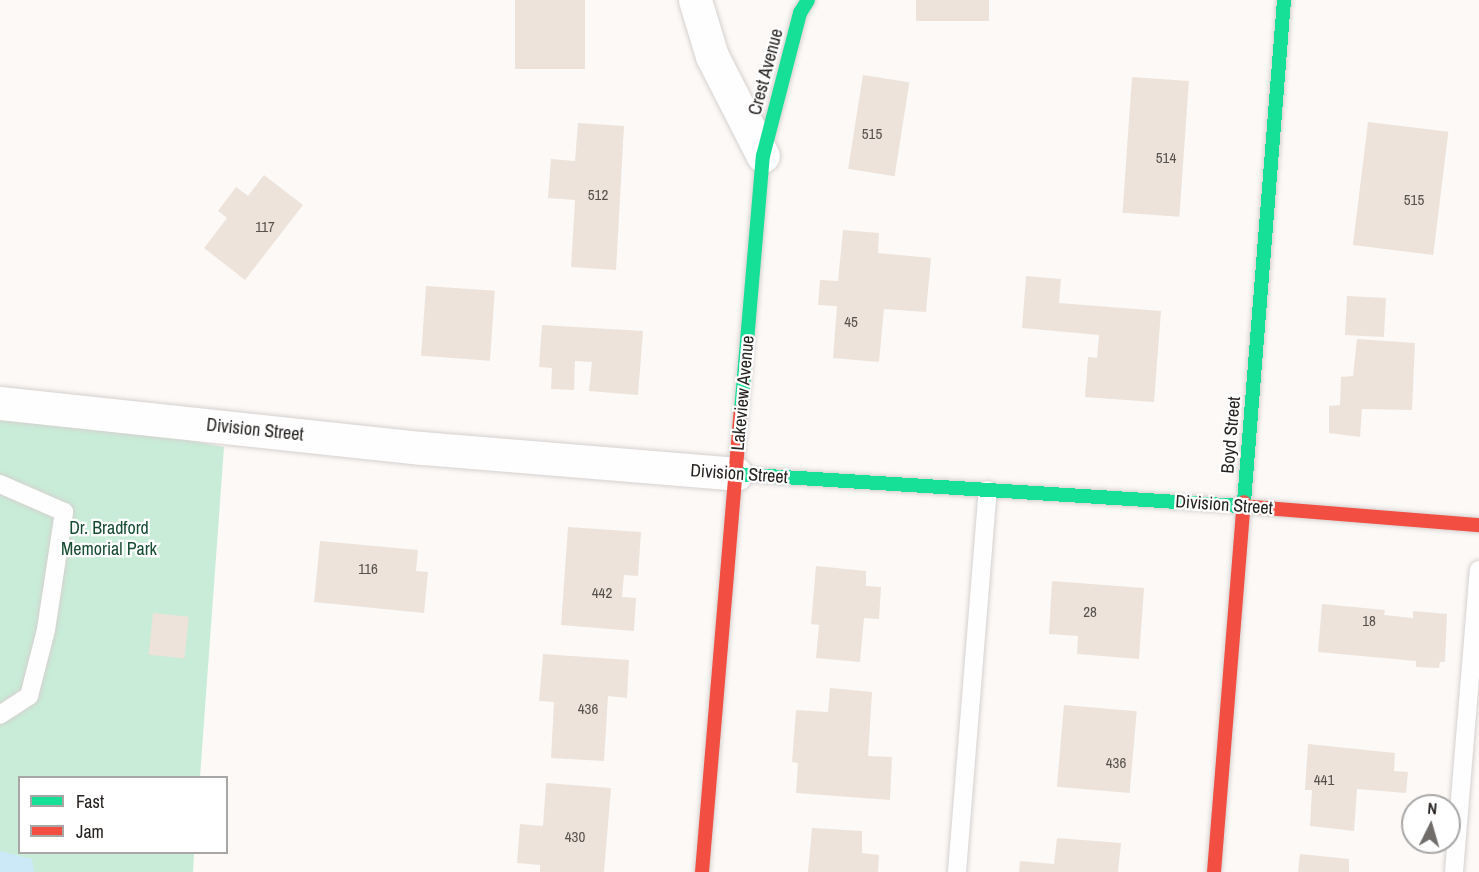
<!DOCTYPE html>
<style>
body{margin:0}
#map{position:relative;width:1479px;height:872px;overflow:hidden;background:#fcf9f7;font-family:"Archivo Narrow",sans-serif}
div>[style]{position:absolute}
.green>*{inset:0;background:#c8ecd7}
.water>*{inset:0;background:#cce9f8}
.building>*{inset:0;background:#ede3da;transform-origin:0 0}
.roads{filter:drop-shadow(0 0 2px #d5d1cf) drop-shadow(0 0 2px #d5d1cf)}
.lane>*{height:18px;margin:-9px;padding:0 9px;transform-origin:9px;border-radius:9px;background:#fffefe}
.street>*{height:33px;margin:-16.5px;padding:0 16.5px;transform-origin:16.5px;border-radius:16.5px;background:#fffefe}
.fast>*{height:14px;margin:-7px;padding:0 7px;transform-origin:7px;border-radius:7px;background:#16e098}
.jam>*{height:14px;margin:-7px;padding:0 7px;transform-origin:7px;border-radius:7px;background:#f24e42}
span{translate:-50% -50%;white-space:nowrap;text-align:center;line-height:1.15;-webkit-text-stroke:4.5px #fff;paint-order:stroke}
.number-label{font-size:15px;color:#58524e}
.number-label span{-webkit-text-stroke-width:0}
.street-label{font-size:18px;color:#262220}
.park-label{font-size:18px;color:#164c33}
.legend{position:absolute;left:18px;top:776px;width:210px;height:78px;box-sizing:border-box;background:#fff;border:2px solid #a8a7a6;margin:0;padding:8px 10px;list-style:none;font-size:18px;color:#262220}
.legend li{display:flex;align-items:center;gap:12px;height:30px}
.legend b{width:30px;border:2px solid #a8a7a6}
.north{position:absolute;left:1401px;top:794px;width:60px;height:60px;box-sizing:border-box;background:#fff;border:2px solid #a8a7a6;border-radius:50%;rotate:5deg;font-size:16px;font-weight:700;line-height:24px;text-align:center;color:#262220}
.north::after{content:'';display:block;margin:auto;width:21px;height:27px;background:#716d6b;clip-path:polygon(50% 0,100% 100%,50% 72%,0 100%)}
</style>
<div id="map">
<div class="green">
<i style="clip-path:polygon(0 404px,224px 447px,200px 777px,20px 778px,20px 852px,194px 853px,193px 872px,0 872px)"></i>
</div>
<div class="water">
<i style="clip-path:polygon(0 851px,32px 859px,34px 872px,0 872px)"></i>
</div>
<div class="building">
<i style="left:515px;top:0;width:70px;height:69px"></i>
<i style="left:916px;top:0;width:73px;height:21px"></i>
<i style="left:863px;top:75px;width:47px;height:95px;rotate:9deg"></i>
<i style="left:1132px;top:77px;width:57px;height:136px;rotate:4deg"></i>
<i style="left:1368px;top:122px;width:81px;height:124px;rotate:7deg"></i>
<i style="clip-path:polygon(578px 123px,624px 126px,616px 270px,571px 267px,575px 200px,548px 198px,551px 159px,575px 161px)"></i>
<i style="clip-path:polygon(264px 175px,303px 205px,245px 280px,204px 248px,227px 218px,218px 211px,236px 187px,248px 196px)"></i>
<i style="clip-path:polygon(843px 230px,879px 233px,878px 253px,931px 258px,926px 312px,884px 309px,879px 362px,833px 358px,837px 306px,818px 305px,820px 280px,838px 281px)"></i>
<i style="clip-path:polygon(1026px 276px,1061px 279px,1059px 303px,1161px 311px,1154px 402px,1085px 397px,1088px 357px,1097px 358px,1099px 335px,1022px 328px)"></i>
<i style="left:426px;top:286px;width:69px;height:70px;rotate:4deg"></i>
<i style="left:1347px;top:296px;width:39px;height:39px;rotate:3deg"></i>
<i style="clip-path:polygon(542px 325px,643px 331px,638px 395px,589px 391px,592px 362px,575px 361px,574px 390px,551px 389px,552px 368px,539px 367px)"></i>
<i style="clip-path:polygon(1357px 339px,1415px 343px,1412px 410px,1362px 409px,1360px 437px,1329px 433px,1329px 406px,1340px 405px,1341px 377px,1353px 376px)"></i>
<i style="clip-path:polygon(568px 527px,641px 532px,638px 576px,624px 575px,622px 597px,636px 598px,634px 631px,561px 625px)"></i>
<i style="clip-path:polygon(320px 541px,418px 550px,416px 571px,428px 572px,424px 613px,314px 602px)"></i>
<i style="clip-path:polygon(816px 566px,866px 571px,866px 586px,881px 587px,879px 619px,864px 618px,860px 662px,816px 658px,819px 625px,811px 624px)"></i>
<i style="clip-path:polygon(1052px 581px,1144px 588px,1139px 659px,1077px 654px,1078px 636px,1049px 634px)"></i>
<i style="clip-path:polygon(1322px 604px,1385px 610px,1384px 615px,1413px 618px,1413px 611px,1447px 614px,1445px 662px,1440px 662px,1439px 668px,1416px 667px,1416px 661px,1318px 652px)"></i>
<i style="left:153px;top:613px;width:36px;height:42px;rotate:6deg"></i>
<i style="clip-path:polygon(543px 654px,629px 660px,627px 698px,608px 696px,604px 761px,551px 758px,554px 702px,539px 701px)"></i>
<i style="clip-path:polygon(830px 688px,872px 692px,868px 756px,892px 757px,890px 800px,796px 793px,798px 763px,792px 762px,796px 710px,828px 712px)"></i>
<i style="left:1064px;top:705px;width:73px;height:82px;rotate:5deg"></i>
<i style="clip-path:polygon(1308px 744px,1395px 753px,1394px 771px,1408px 772px,1406px 793px,1357px 789px,1354px 831px,1310px 826px,1312px 790px,1305px 790px)"></i>
<i style="clip-path:polygon(546px 783px,611px 788px,604px 872px,540px 872px,540px 865px,517px 863px,520px 824px,543px 826px)"></i>
<i style="clip-path:polygon(812px 828px,862px 831px,862px 853px,879px 855px,878px 872px,808px 872px)"></i>
<i style="clip-path:polygon(1057px 838px,1121px 843px,1118px 872px,1019px 872px,1020px 861px,1054px 864px)"></i>
<i style="clip-path:polygon(1300px 854px,1349px 859px,1349px 872px,1298px 872px)"></i>
</div>
<div class="roads">
<div class="lane">
<i style="left:0;top:484px;width:70px;rotate:23.6deg"></i>
<i style="left:64px;top:512px;width:119px;rotate:98.7deg"></i>
<i style="left:46px;top:630px;width:68px;rotate:104.4deg"></i>
<i style="left:29px;top:696px;width:35px;rotate:147deg"></i>
<i style="left:957px;top:872px;width:383px;rotate:-85.4deg"></i>
<i style="left:1454px;top:872px;width:303px;rotate:-85.3deg"></i>
</div>
<div class="street">
<i style="left:695px;top:0;width:59px;rotate:73.1deg"></i>
<i style="left:712px;top:56px;width:112px;rotate:63deg"></i>
<i style="left:0;top:403px;width:424px;rotate:6.1deg"></i>
<i style="left:422px;top:448px;width:315px;rotate:4.7deg"></i>
</div>
<div class="fast">
<i style="left:741px;top:411px;width:256px;rotate:-85.1deg"></i>
<i style="left:763px;top:156px;width:148px;rotate:-75.5deg"></i>
<i style="left:800px;top:13px;width:15px;rotate:-58deg"></i>
<i style="left:736px;top:474px;width:506px;rotate:3.63deg"></i>
<i style="left:1244px;top:502px;width:504px;rotate:-85.44deg"></i>
</div>
<div class="jam">
<i style="left:1241px;top:506px;width:239px;rotate:4.6deg"></i>
<i style="left:702px;top:872px;width:463px;rotate:-85.2deg"></i>
<i style="left:1214px;top:872px;width:371px;rotate:-85.4deg"></i>
</div>
</div>
<div class="number-label">
<span style="left:872px;top:134px">515</span>
<span style="left:1166px;top:158px">514</span>
<span style="left:598px;top:195px">512</span>
<span style="left:1414px;top:200px">515</span>
<span style="left:265px;top:227px">117</span>
<span style="left:851px;top:322px">45</span>
<span style="left:368px;top:569px">116</span>
<span style="left:602px;top:593px">442</span>
<span style="left:1090px;top:612px">28</span>
<span style="left:1369px;top:621px">18</span>
<span style="left:588px;top:709px">436</span>
<span style="left:1116px;top:763px">436</span>
<span style="left:1324px;top:780px">441</span>
<span style="left:575px;top:837px">430</span>
</div>
<div class="street-label">
<span style="left:766px;top:72px;rotate:-75deg">Crest Avenue</span>
<span style="left:743px;top:393px;rotate:-85deg">Lakeview Avenue</span>
<span style="left:255px;top:430px;rotate:6deg">Division Street</span>
<span style="left:1231px;top:435px;rotate:-85deg">Boyd Street</span>
<span style="left:739px;top:474px;rotate:4deg">Division Street</span>
<span style="left:1224px;top:505px;rotate:4deg">Division Street</span>
</div>
<div class="park-label">
<span style="left:109px;top:539px">Dr. Bradford<br>Memorial Park</span>
</div>
<ul class="legend">
<li><b style="height:8px;background:#16e098"></b>Fast</li>
<li><b style="height:8px;background:#f24e42"></b>Jam</li>
</ul>
<div class="north">N</div>
</div>
